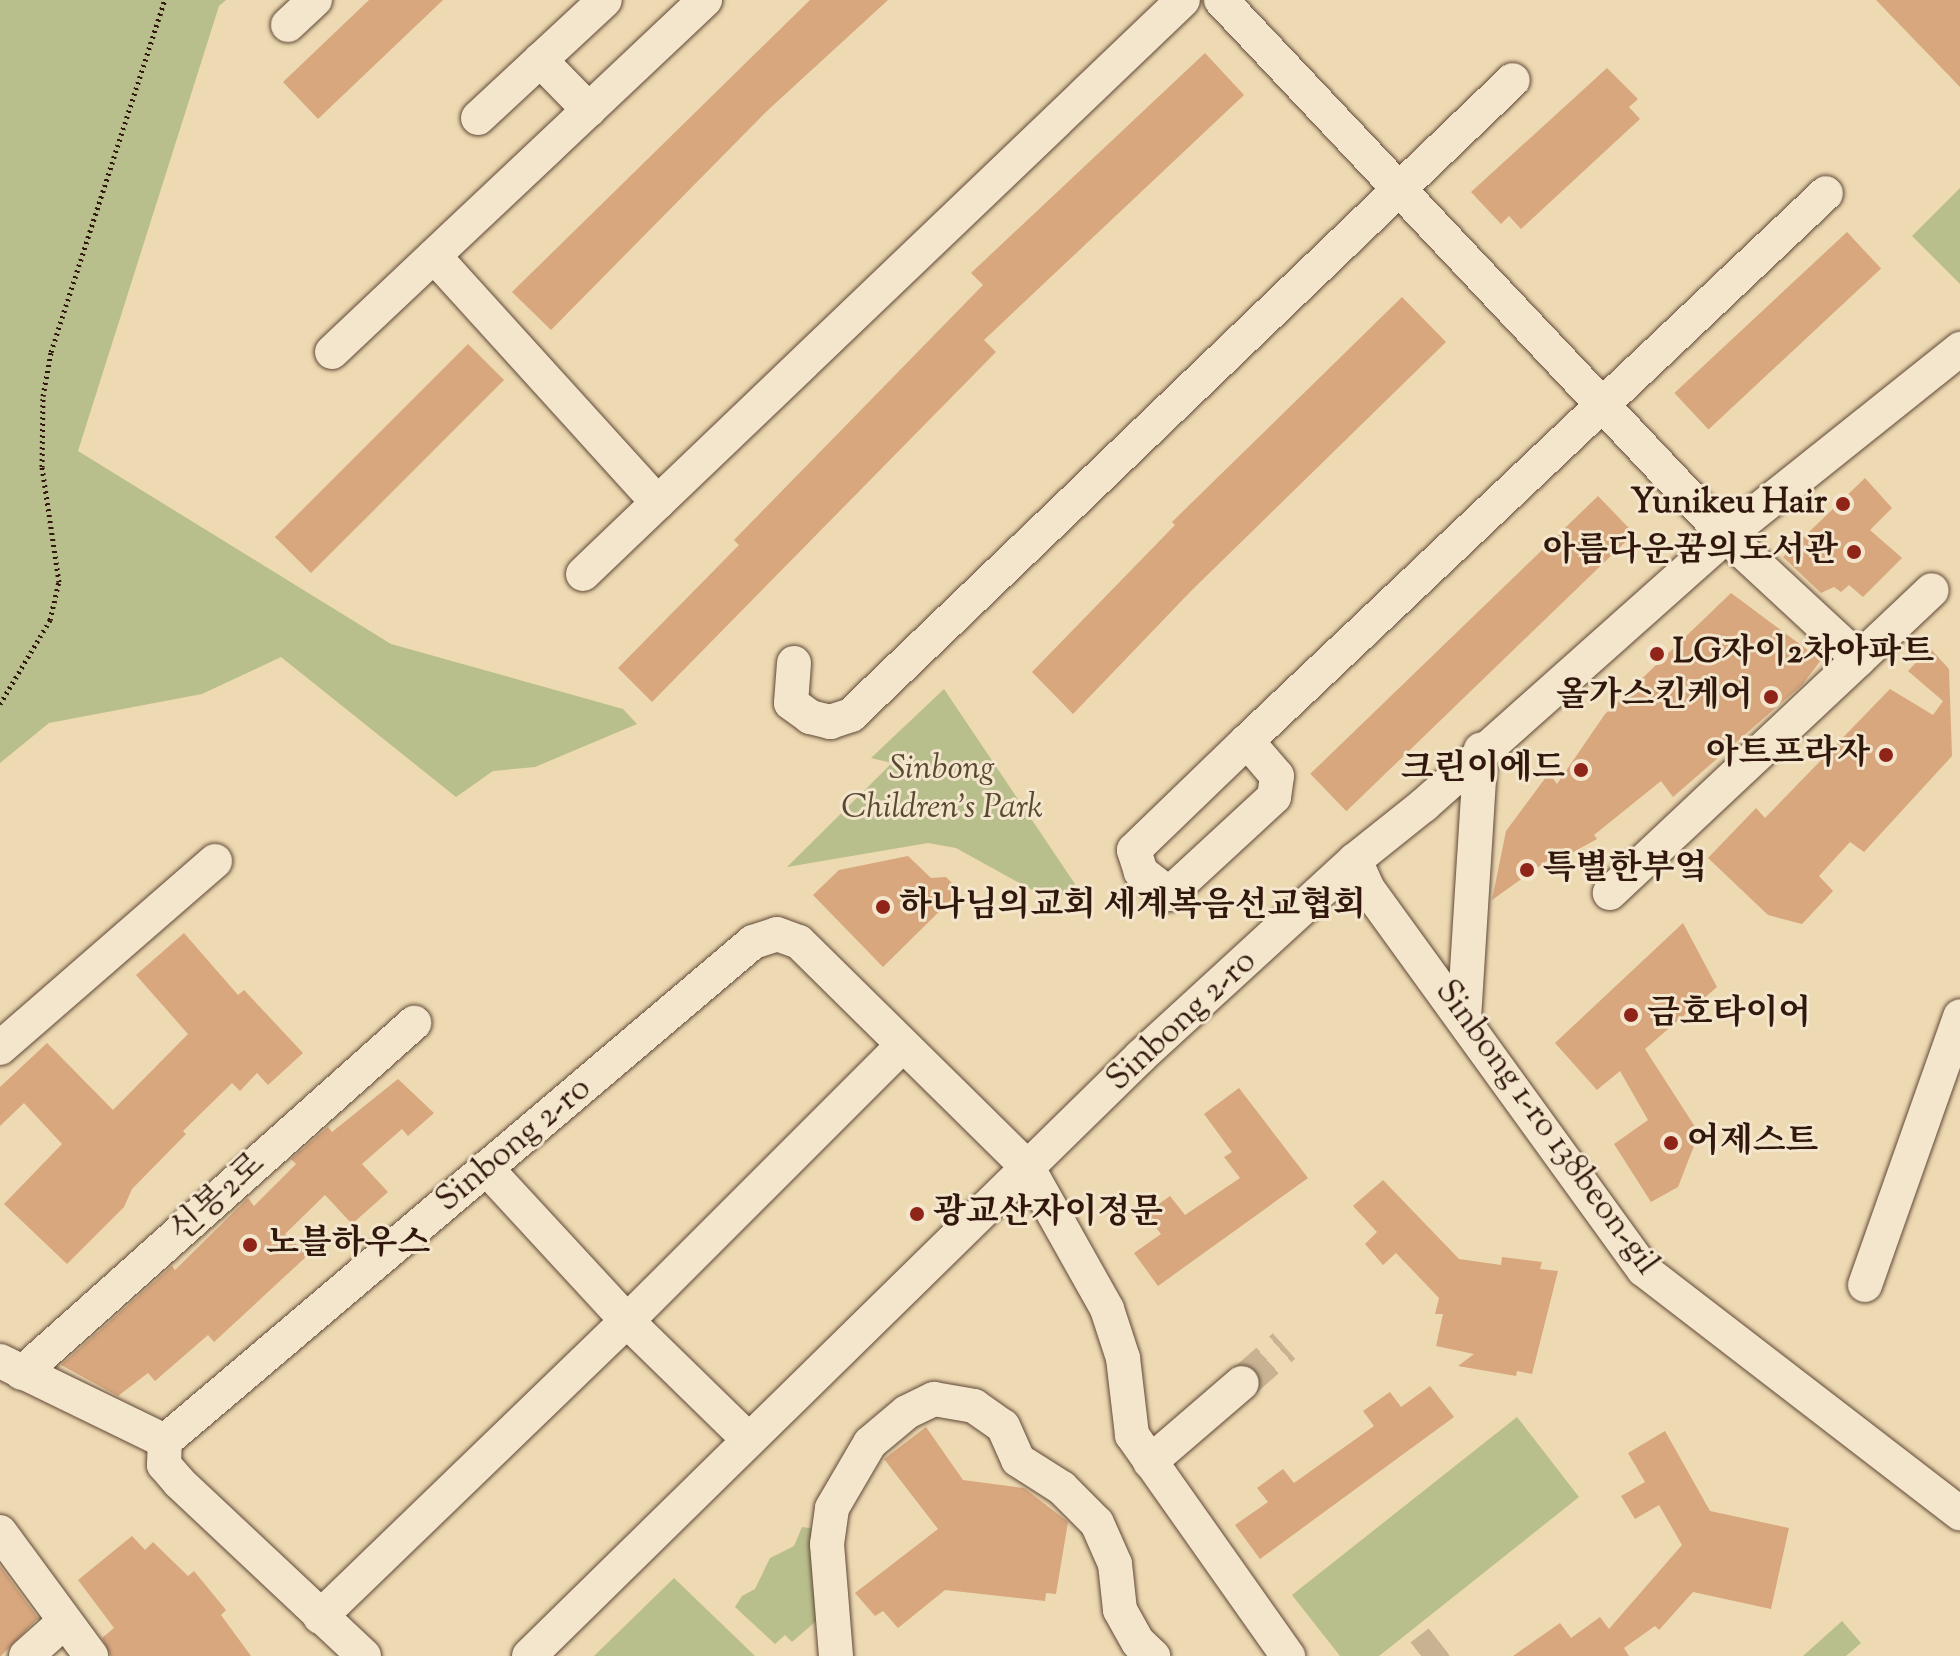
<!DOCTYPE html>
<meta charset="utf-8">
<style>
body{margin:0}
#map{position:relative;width:1960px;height:1656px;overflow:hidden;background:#edd9b2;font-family:"Sorts Mill Goudy","Noto Serif KR",serif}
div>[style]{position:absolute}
.green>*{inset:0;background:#b9bf8c}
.building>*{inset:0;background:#d8a77e;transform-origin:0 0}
.minor-tunnel>*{height:34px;margin-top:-17px;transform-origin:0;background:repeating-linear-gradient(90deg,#c7b291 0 34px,transparent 0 51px)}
.path>*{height:5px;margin-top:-2.5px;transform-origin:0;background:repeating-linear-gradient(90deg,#31170c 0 2px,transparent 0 6px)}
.roads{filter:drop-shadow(0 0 2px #604836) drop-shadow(0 0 2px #604836)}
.minor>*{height:34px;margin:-17px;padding:0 17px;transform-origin:17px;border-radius:17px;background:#f3e6cd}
.dots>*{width:22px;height:22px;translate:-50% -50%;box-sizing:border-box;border:4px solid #f3e6cd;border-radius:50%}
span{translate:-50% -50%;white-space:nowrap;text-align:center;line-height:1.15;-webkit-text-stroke:6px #f3e6cd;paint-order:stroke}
.poi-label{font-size:34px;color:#31170c;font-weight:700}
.right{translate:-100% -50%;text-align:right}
.left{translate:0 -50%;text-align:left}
.park-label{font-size:34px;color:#5a4932;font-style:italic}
.street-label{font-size:34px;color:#31170c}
</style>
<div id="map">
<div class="green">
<i style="clip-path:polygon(0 0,226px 0,219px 6px,78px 451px,391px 644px,623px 709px,637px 724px,535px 767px,493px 771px,456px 797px,281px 657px,202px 694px,49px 723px,0 763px)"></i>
<i style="clip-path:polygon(1960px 188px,1960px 284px,1912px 236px)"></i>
<i style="clip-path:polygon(944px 689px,1075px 884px,1054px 902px,956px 848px,928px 843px,787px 867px,892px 763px,871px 758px)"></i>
<i style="clip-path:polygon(1517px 1417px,1579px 1497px,1379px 1656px,1340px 1656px,1292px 1595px)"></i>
<i style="clip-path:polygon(802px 1527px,815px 1529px,813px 1585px,830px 1609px,792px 1642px,785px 1635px,775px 1644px,735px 1607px,742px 1596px,755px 1589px,770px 1558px,794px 1546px)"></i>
<i style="clip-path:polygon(674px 1578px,755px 1656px,594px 1656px)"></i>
<i style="clip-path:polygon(1842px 1621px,1861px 1643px,1846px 1656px,1803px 1656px)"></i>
</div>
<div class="building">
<i style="clip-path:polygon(369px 0,443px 0,318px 119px,283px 82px)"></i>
<i style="clip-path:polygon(810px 0,888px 0,767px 111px,551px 330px,512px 292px)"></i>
<i style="clip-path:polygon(1876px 0,1960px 0,1960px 87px)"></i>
<i style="clip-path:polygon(1205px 53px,1244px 95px,984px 340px,996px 352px,652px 702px,618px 668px,739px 545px,734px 540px,983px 285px,971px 273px)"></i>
<i style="clip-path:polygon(1607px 68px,1638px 99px,1629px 107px,1640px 119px,1521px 229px,1509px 216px,1501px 224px,1471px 192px)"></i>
<i style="left:1847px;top:232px;width:50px;height:236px;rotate:47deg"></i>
<i style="clip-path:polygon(1402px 297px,1446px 342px,1192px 590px,1073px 714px,1032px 672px,1175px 525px,1172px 522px)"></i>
<i style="left:468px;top:344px;width:51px;height:273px;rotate:45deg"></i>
<i style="clip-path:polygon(1865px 478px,1892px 508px,1870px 530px,1902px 558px,1863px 597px,1849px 585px,1841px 592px,1834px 587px,1821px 593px,1783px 557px)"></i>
<i style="left:1598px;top:496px;width:52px;height:400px;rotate:46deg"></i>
<i style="clip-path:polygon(1731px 593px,1821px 660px,1802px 685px,1673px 797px,1661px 781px,1594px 835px,1597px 839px,1555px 862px,1551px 858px,1492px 900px,1506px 831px,1549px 773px,1557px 784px,1605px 714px)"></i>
<i style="clip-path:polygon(1930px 648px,1949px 669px,1952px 756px,1864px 852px,1850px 842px,1819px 876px,1833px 891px,1802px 924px,1768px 915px,1708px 858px,1756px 808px,1765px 818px,1890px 689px,1933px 715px,1943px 701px,1908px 671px)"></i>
<i style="clip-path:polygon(908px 856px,931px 878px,946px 877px,960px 891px,883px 967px,813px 895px,839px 870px)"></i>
<i style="clip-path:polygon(1683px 923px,1717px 987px,1645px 1049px,1699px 1133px,1678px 1187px,1651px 1202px,1614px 1144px,1648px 1120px,1620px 1071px,1597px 1090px,1555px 1043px)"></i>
<i style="clip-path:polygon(184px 933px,238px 995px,244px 990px,303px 1053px,268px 1085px,257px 1073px,240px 1091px,232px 1083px,183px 1131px,186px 1134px,132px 1189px,124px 1207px,67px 1264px,4px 1204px,62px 1144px,24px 1103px,0 1126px,0 1087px,47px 1043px,113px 1110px,188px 1034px,136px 975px)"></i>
<i style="clip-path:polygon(398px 1079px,434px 1113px,408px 1136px,402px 1129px,362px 1164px,388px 1192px,352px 1224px,325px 1195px,285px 1234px,308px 1255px,214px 1342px,208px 1335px,155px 1381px,148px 1373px,118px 1396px,61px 1365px,172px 1266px,175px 1270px,248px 1198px,254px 1206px,296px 1164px,291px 1159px,328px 1127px,332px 1132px)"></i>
<i style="clip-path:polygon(1239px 1088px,1308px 1178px,1158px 1286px,1134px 1253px,1161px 1234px,1145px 1214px,1170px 1196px,1185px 1215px,1240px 1178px,1224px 1157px,1232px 1152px,1204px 1114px)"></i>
<i style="clip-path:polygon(1383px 1180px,1459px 1259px,1501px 1265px,1502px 1257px,1542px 1262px,1540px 1269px,1558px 1271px,1532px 1374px,1517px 1371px,1516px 1376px,1458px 1366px,1474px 1354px,1436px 1346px,1443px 1314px,1435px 1314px,1439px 1298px,1396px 1253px,1383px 1265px,1365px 1244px,1377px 1232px,1353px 1206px)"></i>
<i style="clip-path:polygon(1430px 1386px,1454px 1417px,1260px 1559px,1235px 1525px,1268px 1502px,1257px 1488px,1283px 1469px,1294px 1483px,1374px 1426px,1363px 1411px,1390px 1392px,1401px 1407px)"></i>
<i style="clip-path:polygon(926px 1427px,963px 1480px,1024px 1488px,1068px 1522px,1056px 1594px,1046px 1593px,1045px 1601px,945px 1590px,898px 1628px,883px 1611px,875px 1616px,855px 1593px,938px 1529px,884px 1459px)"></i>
<i style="clip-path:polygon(1665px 1431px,1710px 1511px,1789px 1528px,1771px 1609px,1693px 1592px,1659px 1630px,1655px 1626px,1624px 1648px,1629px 1656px,1513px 1656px,1560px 1623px,1571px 1638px,1600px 1617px,1609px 1629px,1682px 1545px,1659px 1505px,1635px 1519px,1621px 1496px,1645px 1482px,1628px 1453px)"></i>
<i style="clip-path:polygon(132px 1536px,145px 1550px,153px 1542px,188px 1576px,194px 1571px,226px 1610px,221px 1615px,251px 1656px,111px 1656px,102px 1638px,114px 1628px,78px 1580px)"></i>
<i style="clip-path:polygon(0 1566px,38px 1618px,1px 1656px,0 1656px)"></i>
</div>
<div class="minor-tunnel">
<i style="left:1242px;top:1383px;width:56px;rotate:-41.4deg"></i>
<i style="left:1421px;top:1656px;width:23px;rotate:-38deg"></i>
</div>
<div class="path">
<i style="left:0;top:704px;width:98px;rotate:-59.2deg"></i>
<i style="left:50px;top:620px;width:39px;rotate:-77deg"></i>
<i style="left:59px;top:582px;width:116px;rotate:-98.4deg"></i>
<i style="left:42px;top:467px;width:71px;rotate:-89.2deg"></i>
<i style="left:43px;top:396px;width:45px;rotate:-79.7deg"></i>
<i style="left:51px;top:352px;width:370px;rotate:-72.1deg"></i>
</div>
<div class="roads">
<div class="minor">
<i style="left:1221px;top:0;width:736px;rotate:46.71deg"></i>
<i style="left:1726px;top:536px;width:181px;rotate:42.8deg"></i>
<i style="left:1859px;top:659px;width:342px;rotate:136.8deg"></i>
<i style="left:288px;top:25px;width:37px;rotate:-43deg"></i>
<i style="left:540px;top:60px;width:70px;rotate:45.6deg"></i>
<i style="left:478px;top:118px;width:173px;rotate:-42.9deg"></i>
<i style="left:434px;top:256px;width:333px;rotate:47.8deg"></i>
<i style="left:332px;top:352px;width:513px;rotate:-43.34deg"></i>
<i style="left:583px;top:574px;width:830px;rotate:-43.73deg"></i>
<i style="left:1859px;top:659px;width:100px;rotate:-43.4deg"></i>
<i style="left:794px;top:663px;width:40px;rotate:94.3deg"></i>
<i style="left:791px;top:703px;width:24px;rotate:36deg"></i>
<i style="left:810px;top:717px;width:21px;rotate:14deg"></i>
<i style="left:830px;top:722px;width:22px;rotate:-18deg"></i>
<i style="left:851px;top:715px;width:917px;rotate:-43.81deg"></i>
<i style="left:1247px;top:741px;width:46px;rotate:49.4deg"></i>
<i style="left:1277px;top:776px;width:21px;rotate:98deg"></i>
<i style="left:1274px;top:797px;width:143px;rotate:137.3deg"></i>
<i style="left:1169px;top:894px;width:36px;rotate:-142deg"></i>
<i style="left:1141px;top:872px;width:23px;rotate:-108deg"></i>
<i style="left:1134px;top:850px;width:157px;rotate:-44deg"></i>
<i style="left:1247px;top:741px;width:797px;rotate:-43.42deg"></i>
<i style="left:1355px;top:860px;width:32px;rotate:66deg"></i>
<i style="left:1368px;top:889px;width:470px;rotate:54.1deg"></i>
<i style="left:1644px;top:1270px;width:399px;rotate:37.6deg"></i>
<i style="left:1464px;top:1018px;width:269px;rotate:-86.4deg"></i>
<i style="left:0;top:1048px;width:285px;rotate:-41deg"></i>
<i style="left:486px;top:1168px;width:208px;rotate:47.3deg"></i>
<i style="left:627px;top:1321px;width:170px;rotate:44.3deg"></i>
<i style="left:1865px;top:1285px;width:285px;rotate:-70.5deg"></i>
<i style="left:0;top:1361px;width:183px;rotate:25.9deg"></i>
<i style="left:22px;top:1373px;width:526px;rotate:-41.76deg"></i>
<i style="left:1150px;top:1462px;width:121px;rotate:-40.7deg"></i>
<i style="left:0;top:1532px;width:154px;rotate:53.7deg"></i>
<i style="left:320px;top:1617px;width:426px;rotate:-44deg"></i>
<i style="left:627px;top:1321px;width:390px;rotate:-45deg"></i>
<i style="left:26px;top:1656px;width:51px;rotate:-41.8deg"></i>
<i style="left:364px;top:1656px;width:254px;rotate:-136.8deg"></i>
<i style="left:179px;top:1482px;width:23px;rotate:-131deg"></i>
<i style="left:164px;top:1465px;width:24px;rotate:-88deg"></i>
<i style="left:165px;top:1441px;width:771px;rotate:-40.32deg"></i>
<i style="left:753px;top:942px;width:25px;rotate:-18deg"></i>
<i style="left:777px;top:934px;width:23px;rotate:20deg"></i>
<i style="left:799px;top:942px;width:322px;rotate:44.6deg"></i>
<i style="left:1028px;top:1168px;width:162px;rotate:60.7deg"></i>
<i style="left:1107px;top:1309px;width:52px;rotate:71.9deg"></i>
<i style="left:1123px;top:1358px;width:78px;rotate:83.3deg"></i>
<i style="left:1132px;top:1435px;width:271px;rotate:54.8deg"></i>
<i style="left:529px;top:1656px;width:857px;rotate:-44.43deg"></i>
<i style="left:1141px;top:1056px;width:290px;rotate:-42.5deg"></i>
<i style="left:1355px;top:860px;width:88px;rotate:-38.6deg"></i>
<i style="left:1424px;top:805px;width:404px;rotate:-41.7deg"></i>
<i style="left:1726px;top:536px;width:300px;rotate:-38.6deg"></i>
<i style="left:836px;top:1656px;width:112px;rotate:-94.6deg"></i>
<i style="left:827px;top:1544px;width:36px;rotate:-82deg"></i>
<i style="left:832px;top:1508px;width:75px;rotate:-59.7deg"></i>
<i style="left:870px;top:1443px;width:48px;rotate:-40deg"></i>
<i style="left:907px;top:1412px;width:30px;rotate:-26deg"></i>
<i style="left:934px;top:1399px;width:41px;rotate:9.9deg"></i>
<i style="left:974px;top:1406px;width:35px;rotate:35deg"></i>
<i style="left:1003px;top:1426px;width:37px;rotate:66deg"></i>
<i style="left:1018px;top:1460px;width:52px;rotate:32.5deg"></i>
<i style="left:1062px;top:1488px;width:49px;rotate:45deg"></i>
<i style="left:1097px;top:1523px;width:45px;rotate:66.3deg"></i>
<i style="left:1115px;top:1564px;width:46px;rotate:83.8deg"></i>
<i style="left:1120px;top:1610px;width:37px;rotate:61deg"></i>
<i style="left:1138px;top:1642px;width:21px;rotate:43deg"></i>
</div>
</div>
<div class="dots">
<i style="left:1843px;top:504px;background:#8f2418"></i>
<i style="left:1854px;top:552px;background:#8f2418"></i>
<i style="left:1657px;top:654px;background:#8f2418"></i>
<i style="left:1771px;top:697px;background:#8f2418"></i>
<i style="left:1886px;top:755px;background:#8f2418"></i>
<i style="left:1581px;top:770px;background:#8f2418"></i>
<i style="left:1527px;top:870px;background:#8f2418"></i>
<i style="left:883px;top:907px;background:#8f2418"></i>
<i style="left:1631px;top:1015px;background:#8f2418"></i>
<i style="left:1671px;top:1143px;background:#8f2418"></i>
<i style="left:917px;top:1214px;background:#8f2418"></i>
<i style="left:250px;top:1245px;background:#8f2418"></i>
</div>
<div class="poi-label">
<span class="right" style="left:1827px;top:504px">Yunikeu Hair</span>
<span class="right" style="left:1838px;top:552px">아름다운꿈의도서관</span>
<span class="left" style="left:1673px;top:654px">LG자이2차아파트</span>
<span class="right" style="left:1753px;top:697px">올가스킨케어</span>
<span class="right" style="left:1870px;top:755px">아트프라자</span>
<span class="right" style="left:1565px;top:770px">크린이에드</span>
<span class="left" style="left:1543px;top:870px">특별한부엌</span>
<span class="left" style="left:899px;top:907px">하나님의교회 세계복음선교협회</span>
<span class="left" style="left:1647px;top:1015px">금호타이어</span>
<span class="left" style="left:1687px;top:1143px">어제스트</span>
<span class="left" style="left:933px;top:1214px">광교산자이정문</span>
<span class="left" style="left:266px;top:1245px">노블하우스</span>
</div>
<div class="park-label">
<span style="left:942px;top:789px">Sinbong<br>Children's Park</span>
</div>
<div class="street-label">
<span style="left:1182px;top:1021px;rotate:-43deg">Sinbong 2-ro</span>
<span style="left:1546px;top:1128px;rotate:54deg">Sinbong 1-ro 138beon-gil</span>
<span style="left:514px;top:1145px;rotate:-40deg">Sinbong 2-ro</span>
<span style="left:218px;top:1198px;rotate:-42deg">신봉2로</span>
</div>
</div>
